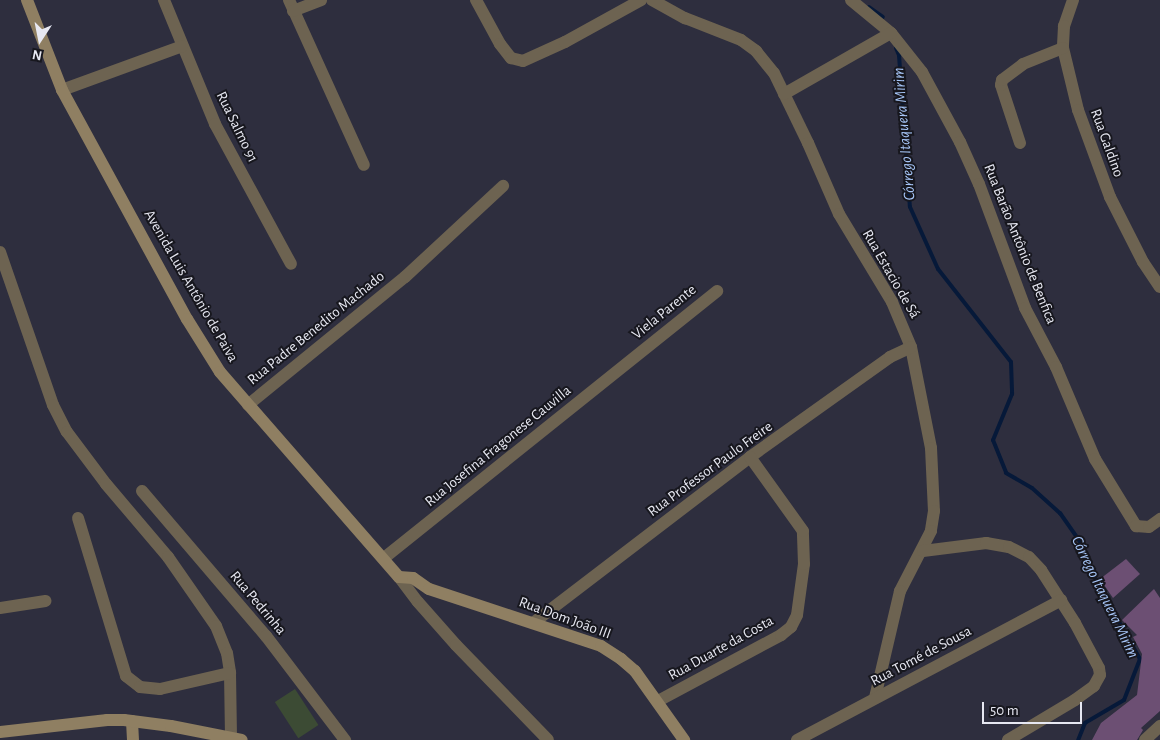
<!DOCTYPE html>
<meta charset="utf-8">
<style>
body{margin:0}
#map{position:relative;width:1160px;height:740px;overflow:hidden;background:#2e2e3e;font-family:"Alegreya Sans",sans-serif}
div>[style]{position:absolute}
.green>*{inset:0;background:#3c4b34;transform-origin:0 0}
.stream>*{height:4px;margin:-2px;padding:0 2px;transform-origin:2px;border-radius:2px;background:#061939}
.building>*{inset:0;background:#6c4f73}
.street>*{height:12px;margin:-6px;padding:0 6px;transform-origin:6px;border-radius:6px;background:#6d6351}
.secondary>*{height:12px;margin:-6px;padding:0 6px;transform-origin:6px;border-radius:6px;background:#8f7f62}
span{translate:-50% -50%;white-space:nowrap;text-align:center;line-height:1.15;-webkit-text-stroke:4px #17171e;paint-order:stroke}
.street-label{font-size:15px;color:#e7e8f2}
.water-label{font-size:16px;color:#a7c6f8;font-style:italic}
.north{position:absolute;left:15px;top:15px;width:50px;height:50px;-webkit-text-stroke:4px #17171e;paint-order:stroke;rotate:191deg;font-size:14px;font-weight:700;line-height:20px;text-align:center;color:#e7e8f2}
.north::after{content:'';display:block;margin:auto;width:18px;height:22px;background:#e7e8f2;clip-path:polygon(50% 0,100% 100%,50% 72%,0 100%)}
.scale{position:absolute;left:982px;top:702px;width:100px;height:22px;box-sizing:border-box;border:2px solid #e7e8f2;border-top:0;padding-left:6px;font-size:15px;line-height:18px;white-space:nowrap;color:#e7e8f2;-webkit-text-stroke:4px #17171e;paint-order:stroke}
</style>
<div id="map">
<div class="green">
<i style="left:295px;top:689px;width:43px;height:24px;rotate:57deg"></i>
</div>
<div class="stream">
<i style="left:869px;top:7px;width:17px;rotate:36deg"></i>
<i style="left:896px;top:48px;width:8px;rotate:67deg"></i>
<i style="left:899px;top:55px;width:152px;rotate:85.9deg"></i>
<i style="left:910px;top:207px;width:68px;rotate:65.7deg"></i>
<i style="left:938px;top:269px;width:118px;rotate:51.9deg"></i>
<i style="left:1011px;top:362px;width:32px;rotate:88deg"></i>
<i style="left:1012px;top:394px;width:50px;rotate:112.4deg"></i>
<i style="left:993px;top:440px;width:35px;rotate:68deg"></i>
<i style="left:1006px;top:473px;width:30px;rotate:30deg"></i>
<i style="left:1032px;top:488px;width:38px;rotate:42deg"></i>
<i style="left:1060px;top:513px;width:37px;rotate:55deg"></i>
<i style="left:1081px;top:543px;width:45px;rotate:68deg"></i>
<i style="left:1098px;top:585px;width:85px;rotate:60.4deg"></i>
<i style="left:1140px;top:659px;width:44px;rotate:111.3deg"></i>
<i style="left:1124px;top:700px;width:45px;rotate:149.5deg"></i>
<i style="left:1085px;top:723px;width:18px;rotate:112deg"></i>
</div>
<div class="building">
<i style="clip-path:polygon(1126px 559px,1140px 574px,1113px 598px,1100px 579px)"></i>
<i style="clip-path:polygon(1154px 589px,1160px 598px,1160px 711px,1141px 728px,1143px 730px,1137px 740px,1092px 740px,1101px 723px,1137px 695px,1142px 654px,1133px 637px,1137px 635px,1122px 620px)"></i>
</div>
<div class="street">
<i style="left:164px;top:0;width:134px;rotate:67.6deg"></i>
<i style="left:215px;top:124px;width:159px;rotate:61.5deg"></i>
<i style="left:289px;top:0;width:181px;rotate:65.6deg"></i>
<i style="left:476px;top:0;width:50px;rotate:61.4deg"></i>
<i style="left:500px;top:44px;width:18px;rotate:52deg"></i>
<i style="left:511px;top:58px;width:12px;rotate:14deg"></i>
<i style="left:523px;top:61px;width:46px;rotate:-24.3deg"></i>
<i style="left:565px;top:42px;width:87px;rotate:-28.9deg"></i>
<i style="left:652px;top:0;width:38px;rotate:29deg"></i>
<i style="left:685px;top:18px;width:60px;rotate:21.4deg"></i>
<i style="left:741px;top:40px;width:19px;rotate:36deg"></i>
<i style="left:756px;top:51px;width:28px;rotate:51deg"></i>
<i style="left:774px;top:73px;width:78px;rotate:64.1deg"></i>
<i style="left:808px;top:143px;width:77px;rotate:66.4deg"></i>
<i style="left:839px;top:214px;width:103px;rotate:58.9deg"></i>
<i style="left:892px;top:302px;width:49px;rotate:67.1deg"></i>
<i style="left:911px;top:347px;width:103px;rotate:78.8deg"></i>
<i style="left:931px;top:448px;width:63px;rotate:87.3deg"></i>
<i style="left:934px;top:511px;width:20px;rotate:99deg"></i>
<i style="left:931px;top:531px;width:68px;rotate:117.3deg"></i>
<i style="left:900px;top:591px;width:110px;rotate:103.2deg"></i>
<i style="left:851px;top:0;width:52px;rotate:39.5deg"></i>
<i style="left:891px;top:33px;width:50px;rotate:51.5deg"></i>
<i style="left:922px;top:72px;width:80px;rotate:61.5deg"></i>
<i style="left:960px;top:142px;width:46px;rotate:65.7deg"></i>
<i style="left:979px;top:184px;width:132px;rotate:69.6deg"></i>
<i style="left:1025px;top:308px;width:67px;rotate:62.3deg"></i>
<i style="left:1056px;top:367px;width:100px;rotate:67deg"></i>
<i style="left:1095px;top:459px;width:79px;rotate:58.5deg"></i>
<i style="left:1136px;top:526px;width:13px;rotate:4deg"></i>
<i style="left:1149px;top:527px;width:14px;rotate:-36deg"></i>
<i style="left:1073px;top:0;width:28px;rotate:109deg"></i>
<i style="left:1064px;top:26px;width:22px;rotate:93deg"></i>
<i style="left:1063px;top:48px;width:64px;rotate:76.4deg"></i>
<i style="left:1078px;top:110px;width:93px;rotate:69.8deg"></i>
<i style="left:1110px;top:197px;width:73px;rotate:63.1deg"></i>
<i style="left:1143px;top:262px;width:30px;rotate:56deg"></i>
<i style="left:293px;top:11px;width:30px;rotate:-21deg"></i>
<i style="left:62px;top:90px;width:128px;rotate:-20.1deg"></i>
<i style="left:784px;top:94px;width:123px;rotate:-29.7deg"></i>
<i style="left:1020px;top:143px;width:61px;rotate:-108.1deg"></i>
<i style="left:1001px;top:85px;width:5px;rotate:-79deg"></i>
<i style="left:1002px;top:80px;width:26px;rotate:-37deg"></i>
<i style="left:1023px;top:64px;width:43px;rotate:-21.8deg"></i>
<i style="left:0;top:252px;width:162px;rotate:70.9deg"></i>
<i style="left:53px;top:405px;width:30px;rotate:63deg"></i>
<i style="left:67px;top:432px;width:65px;rotate:53.1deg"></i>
<i style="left:106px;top:484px;width:96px;rotate:49.7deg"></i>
<i style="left:168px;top:557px;width:84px;rotate:55.2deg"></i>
<i style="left:216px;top:626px;width:29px;rotate:68deg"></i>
<i style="left:227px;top:653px;width:20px;rotate:81deg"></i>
<i style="left:230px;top:673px;width:64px;rotate:89.1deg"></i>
<i style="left:248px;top:405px;width:203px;rotate:-39.2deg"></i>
<i style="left:405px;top:277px;width:134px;rotate:-42.9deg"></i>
<i style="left:142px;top:491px;width:191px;rotate:49.5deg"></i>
<i style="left:266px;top:636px;width:131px;rotate:52.8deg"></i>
<i style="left:78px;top:518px;width:165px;rotate:73.1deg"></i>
<i style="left:126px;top:676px;width:18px;rotate:38deg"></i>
<i style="left:140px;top:687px;width:20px;rotate:6deg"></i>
<i style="left:160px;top:689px;width:72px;rotate:-12.9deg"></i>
<i style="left:923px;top:551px;width:64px;rotate:-7.2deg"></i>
<i style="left:986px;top:543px;width:23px;rotate:10deg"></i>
<i style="left:1009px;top:547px;width:22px;rotate:27deg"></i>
<i style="left:1029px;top:557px;width:18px;rotate:47deg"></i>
<i style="left:1041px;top:570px;width:63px;rotate:57.3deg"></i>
<i style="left:1075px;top:623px;width:51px;rotate:61.9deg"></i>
<i style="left:1099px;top:668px;width:7px;rotate:82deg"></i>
<i style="left:1100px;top:675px;width:13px;rotate:119deg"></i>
<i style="left:1094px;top:686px;width:24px;rotate:144deg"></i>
<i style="left:1075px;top:700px;width:78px;rotate:149.2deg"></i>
<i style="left:384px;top:558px;width:427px;rotate:-38.7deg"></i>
<i style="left:399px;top:577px;width:31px;rotate:53deg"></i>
<i style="left:418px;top:602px;width:57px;rotate:48.5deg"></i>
<i style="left:456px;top:645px;width:132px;rotate:45.9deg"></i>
<i style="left:0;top:608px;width:46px;rotate:-8.8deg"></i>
<i style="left:533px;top:623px;width:273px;rotate:-37.4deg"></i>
<i style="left:750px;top:457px;width:172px;rotate:-35.5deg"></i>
<i style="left:890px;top:357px;width:23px;rotate:-25deg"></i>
<i style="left:658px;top:701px;width:140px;rotate:-28.2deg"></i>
<i style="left:781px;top:635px;width:13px;rotate:-39deg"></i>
<i style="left:791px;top:627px;width:13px;rotate:-63deg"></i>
<i style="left:797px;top:615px;width:51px;rotate:-82.2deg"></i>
<i style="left:804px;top:564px;width:33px;rotate:-92deg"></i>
<i style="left:803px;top:531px;width:91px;rotate:-125.6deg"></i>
<i style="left:797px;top:740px;width:299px;rotate:-27.9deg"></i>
<i style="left:1145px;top:740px;width:21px;rotate:-43deg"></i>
</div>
<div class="secondary">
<i style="left:27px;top:0;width:97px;rotate:68.7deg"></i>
<i style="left:62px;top:90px;width:261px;rotate:61.4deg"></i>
<i style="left:187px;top:319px;width:62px;rotate:58.1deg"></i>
<i style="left:220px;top:372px;width:272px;rotate:48.9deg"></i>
<i style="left:399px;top:577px;width:14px;rotate:4deg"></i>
<i style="left:413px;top:578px;width:19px;rotate:35deg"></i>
<i style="left:429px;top:589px;width:181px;rotate:18.3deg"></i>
<i style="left:601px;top:646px;width:24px;rotate:33deg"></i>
<i style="left:621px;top:659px;width:18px;rotate:41deg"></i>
<i style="left:635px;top:671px;width:85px;rotate:54.6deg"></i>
<i style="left:132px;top:721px;width:19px;rotate:87deg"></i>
<i style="left:0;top:732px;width:108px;rotate:-6.4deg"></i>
<i style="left:107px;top:720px;width:17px"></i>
<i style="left:124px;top:720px;width:47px;rotate:7.3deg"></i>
<i style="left:171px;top:726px;width:72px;rotate:11.2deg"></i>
</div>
<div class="street-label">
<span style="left:237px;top:127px;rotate:64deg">Rua Salmo 91</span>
<span style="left:1107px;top:143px;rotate:70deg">Rua Galdino</span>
<span style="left:1020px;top:244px;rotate:68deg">Rua Barão Antônio de Benfica</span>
<span style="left:891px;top:274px;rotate:60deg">Rua Estacio de Sá</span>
<span style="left:191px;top:286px;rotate:60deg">Avenida Luis Antônio de Paiva</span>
<span style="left:664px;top:312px;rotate:-39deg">Viela Parente</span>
<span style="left:316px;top:328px;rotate:-39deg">Rua Padre Benedito Machado</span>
<span style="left:498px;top:446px;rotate:-39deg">Rua Josefina Fragonese Cauvilla</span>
<span style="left:710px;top:469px;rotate:-36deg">Rua Professor Paulo Freire</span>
<span style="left:258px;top:603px;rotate:50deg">Rua Pedrinha</span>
<span style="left:565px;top:618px;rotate:20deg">Rua Dom João III</span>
<span style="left:721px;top:648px;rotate:-29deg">Rua Duarte da Costa</span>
<span style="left:921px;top:656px;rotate:-28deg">Rua Tomé de Sousa</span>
</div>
<div class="water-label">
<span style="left:904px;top:134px;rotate:-95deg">Córrego Itaquera Mirim</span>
<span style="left:1105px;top:597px;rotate:64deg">Córrego Itaquera Mirim</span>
</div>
<div class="north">N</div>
<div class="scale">50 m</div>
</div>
